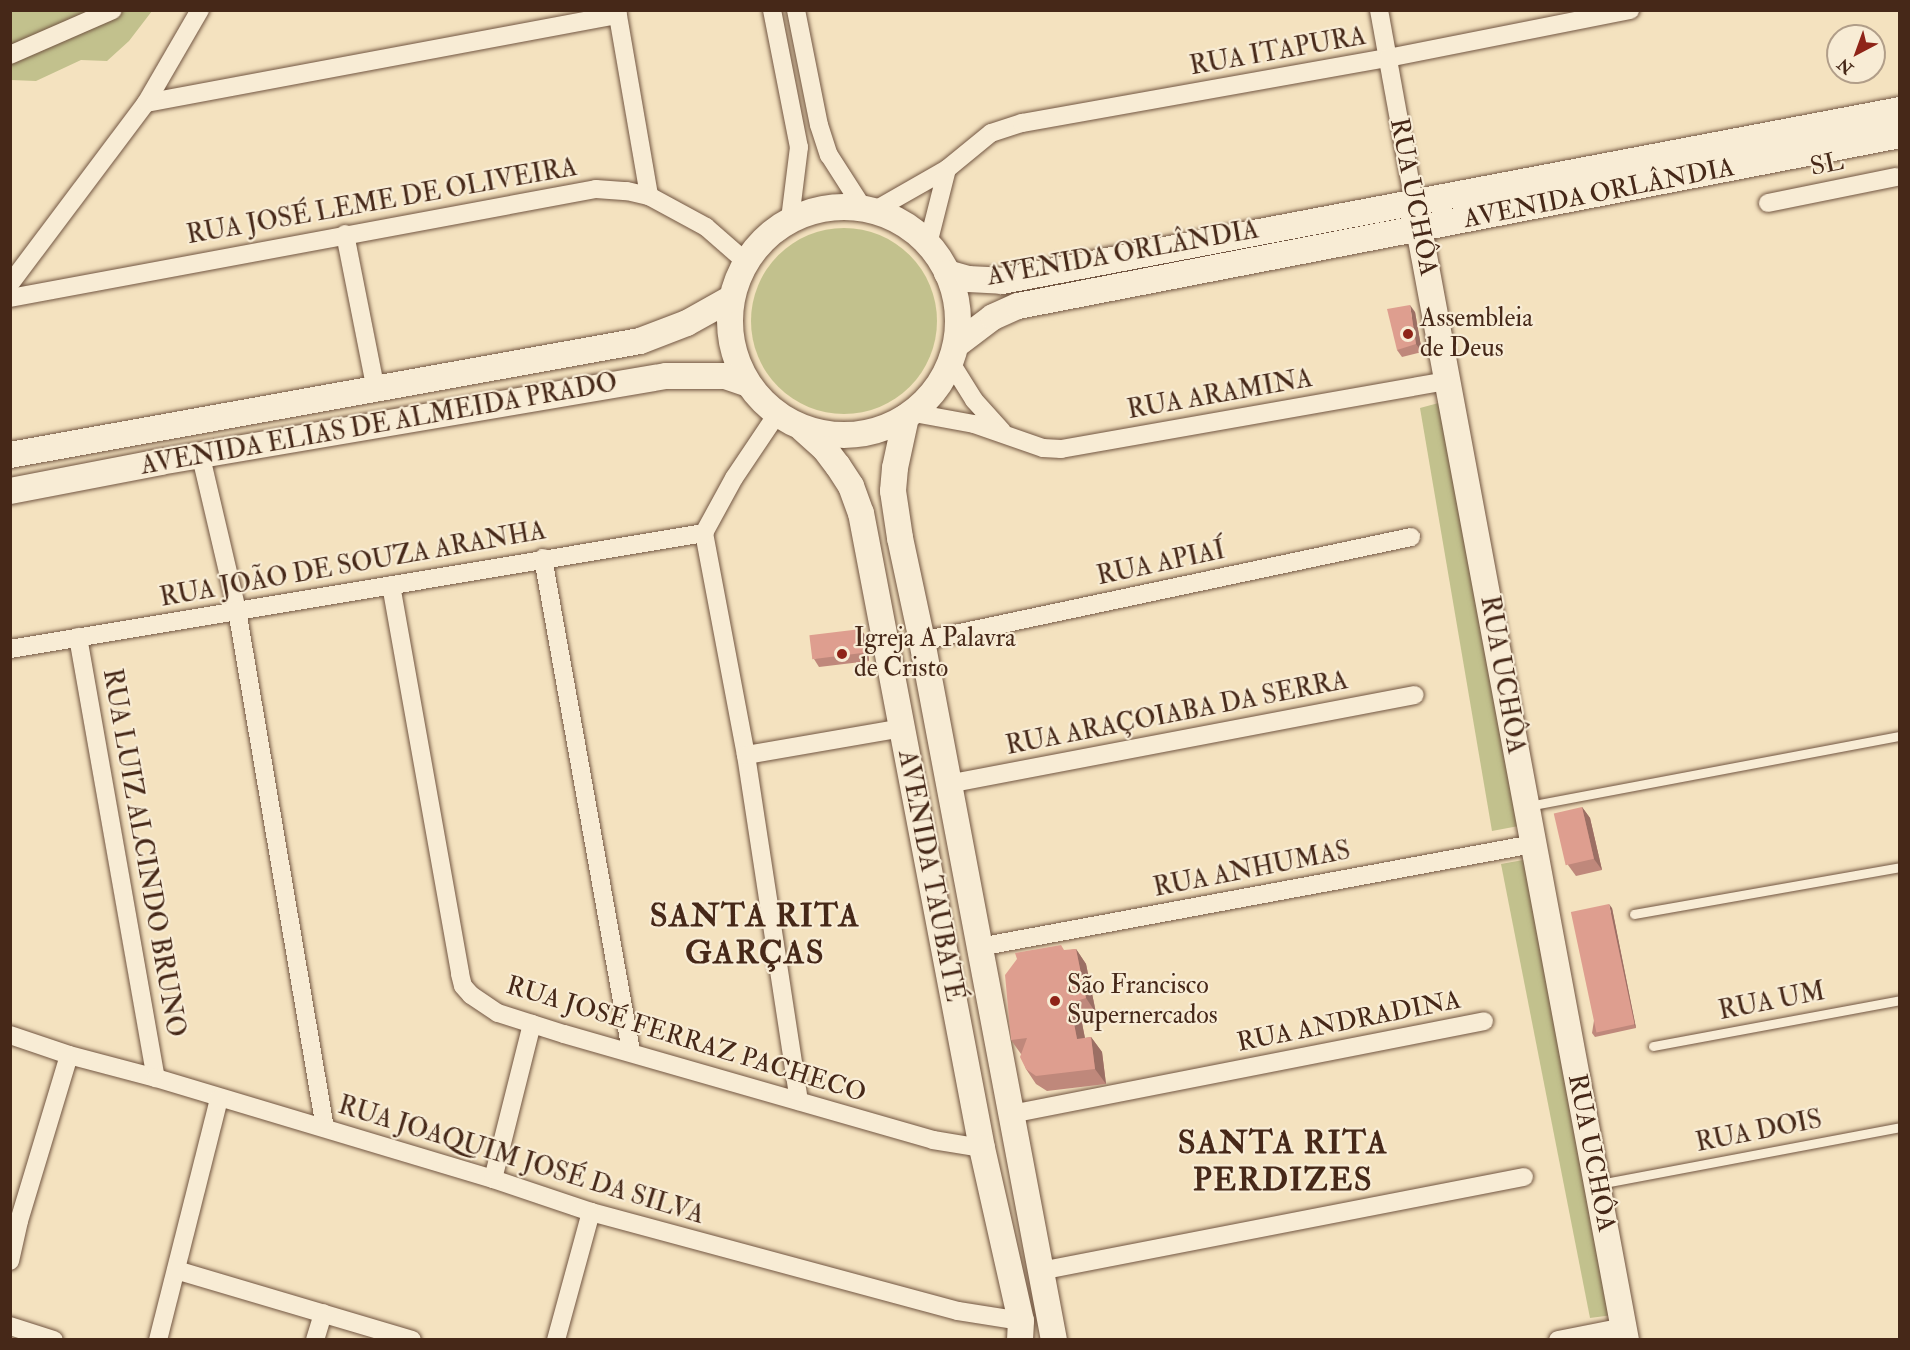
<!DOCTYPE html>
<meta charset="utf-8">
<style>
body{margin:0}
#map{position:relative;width:1910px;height:1350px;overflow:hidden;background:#f4e2bf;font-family:"IM FELL Double Pica",serif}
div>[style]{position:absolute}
.green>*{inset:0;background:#c2c18d}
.round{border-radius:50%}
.roads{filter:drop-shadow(0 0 2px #725642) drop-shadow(0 0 2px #725642)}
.lane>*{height:9px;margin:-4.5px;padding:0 4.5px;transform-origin:4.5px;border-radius:4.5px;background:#f8ecd5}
.street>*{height:18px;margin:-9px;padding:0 9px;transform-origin:9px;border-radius:9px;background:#f8ecd5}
.secondary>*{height:26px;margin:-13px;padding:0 13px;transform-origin:13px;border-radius:13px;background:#f8ecd5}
.secondary>.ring{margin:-13px;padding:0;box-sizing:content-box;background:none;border:26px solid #f8ecd5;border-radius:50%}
.wall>*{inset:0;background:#bf887b}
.shaded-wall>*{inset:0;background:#9b6f64}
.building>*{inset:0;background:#de9e8f;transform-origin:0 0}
.dots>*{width:16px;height:16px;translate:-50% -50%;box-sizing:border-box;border:3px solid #f8ecd5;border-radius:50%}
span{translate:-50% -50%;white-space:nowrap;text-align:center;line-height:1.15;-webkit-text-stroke:4.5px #f8ecd5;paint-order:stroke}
.street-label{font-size:26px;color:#462818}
.poi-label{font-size:26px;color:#462818}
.left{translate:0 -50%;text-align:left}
.district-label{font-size:32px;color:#462818;font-weight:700;letter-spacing:1.5px}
.frame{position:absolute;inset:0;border:12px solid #462818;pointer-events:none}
.north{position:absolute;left:1826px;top:24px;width:60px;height:60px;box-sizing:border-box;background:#f8ecd5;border:2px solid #b19e89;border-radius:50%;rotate:221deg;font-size:16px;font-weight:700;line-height:24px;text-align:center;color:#462818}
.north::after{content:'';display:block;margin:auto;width:21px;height:27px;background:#8f2418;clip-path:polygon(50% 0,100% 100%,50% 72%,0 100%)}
</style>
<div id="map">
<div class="green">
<i style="clip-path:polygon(11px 11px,152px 11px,129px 41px,107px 61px,81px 60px,36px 81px,11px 80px)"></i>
<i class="round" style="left:751px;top:228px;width:186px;height:186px"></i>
<i style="clip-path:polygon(1446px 401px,1524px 825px,1492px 831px,1420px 408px)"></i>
<i style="clip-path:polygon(1529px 859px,1613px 1315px,1590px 1318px,1501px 864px)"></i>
</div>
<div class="roads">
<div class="lane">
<i style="left:1528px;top:806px;width:379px;rotate:-10.7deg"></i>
<i style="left:1634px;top:914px;width:270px;rotate:-10deg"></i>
<i style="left:1653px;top:1046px;width:251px;rotate:-10.5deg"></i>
<i style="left:1599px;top:1184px;width:306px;rotate:-10.7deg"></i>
</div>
<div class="street">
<i style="left:617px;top:10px;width:189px;rotate:80.2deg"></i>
<i style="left:772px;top:10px;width:140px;rotate:78.9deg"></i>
<i style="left:799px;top:147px;width:73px;rotate:97.1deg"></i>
<i style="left:796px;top:10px;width:117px;rotate:78.7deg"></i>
<i style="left:819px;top:125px;width:32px;rotate:72deg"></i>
<i style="left:829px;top:155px;width:63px;rotate:57.3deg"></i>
<i style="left:1379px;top:10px;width:195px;rotate:79.7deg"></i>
<i style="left:10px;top:55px;width:112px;rotate:-23.6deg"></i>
<i style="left:146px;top:103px;width:480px;rotate:-10.6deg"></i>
<i style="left:1768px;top:203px;width:131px;rotate:-11.5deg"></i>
<i style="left:877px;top:209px;width:81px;rotate:-29.7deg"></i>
<i style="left:947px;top:169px;width:57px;rotate:-39.3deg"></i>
<i style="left:991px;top:133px;width:33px;rotate:-18deg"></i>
<i style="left:1022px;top:123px;width:372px;rotate:-10.1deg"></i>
<i style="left:1388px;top:58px;width:247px;rotate:-11.2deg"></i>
<i style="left:345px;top:234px;width:159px;rotate:78.8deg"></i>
<i style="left:928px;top:244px;width:77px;rotate:-75.8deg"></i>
<i style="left:10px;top:284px;width:226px;rotate:-53.1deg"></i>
<i style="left:146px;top:103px;width:108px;rotate:-59.9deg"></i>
<i style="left:10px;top:298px;width:596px;rotate:-10.54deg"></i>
<i style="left:596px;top:189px;width:31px;rotate:4deg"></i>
<i style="left:627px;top:191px;width:23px;rotate:13deg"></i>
<i style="left:649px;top:196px;width:65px;rotate:28.5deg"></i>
<i style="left:706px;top:227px;width:52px;rotate:41.1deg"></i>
<i style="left:951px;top:363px;width:44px;rotate:58.1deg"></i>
<i style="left:974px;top:400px;width:42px;rotate:47.9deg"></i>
<i style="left:914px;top:413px;width:61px;rotate:10.4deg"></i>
<i style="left:974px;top:424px;width:73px;rotate:19.2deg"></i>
<i style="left:1043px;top:448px;width:18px;rotate:3deg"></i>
<i style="left:1061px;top:449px;width:393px;rotate:-10deg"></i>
<i style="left:777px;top:414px;width:77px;rotate:123.9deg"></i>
<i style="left:734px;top:478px;width:63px;rotate:118.6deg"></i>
<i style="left:704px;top:533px;width:226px;rotate:79.3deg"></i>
<i style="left:746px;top:755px;width:350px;rotate:81.3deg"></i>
<i style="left:201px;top:457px;width:157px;rotate:76.8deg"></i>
<i style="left:237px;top:610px;width:525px;rotate:80.36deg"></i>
<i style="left:543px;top:558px;width:501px;rotate:79.88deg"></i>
<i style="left:391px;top:585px;width:395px;rotate:79.9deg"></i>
<i style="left:460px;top:974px;width:12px;rotate:76deg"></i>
<i style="left:463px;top:986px;width:12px;rotate:48deg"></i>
<i style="left:471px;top:995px;width:32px;rotate:34deg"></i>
<i style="left:498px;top:1013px;width:69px;rotate:17.7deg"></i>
<i style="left:564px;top:1034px;width:384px;rotate:16deg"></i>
<i style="left:933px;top:1140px;width:50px;rotate:9.3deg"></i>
<i style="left:78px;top:637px;width:448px;rotate:80deg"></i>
<i style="left:922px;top:641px;width:500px;rotate:-12deg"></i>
<i style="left:10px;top:649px;width:704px;rotate:-9.49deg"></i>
<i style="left:746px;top:755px;width:158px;rotate:-9.8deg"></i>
<i style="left:948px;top:784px;width:475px;rotate:-10.8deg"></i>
<i style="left:979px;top:947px;width:563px;rotate:-10.53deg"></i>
<i style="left:10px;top:1035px;width:62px;rotate:18.7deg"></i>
<i style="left:69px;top:1055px;width:90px;rotate:14.8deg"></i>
<i style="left:156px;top:1078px;width:352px;rotate:16.7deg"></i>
<i style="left:493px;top:1179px;width:103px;rotate:18.6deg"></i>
<i style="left:591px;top:1212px;width:380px;rotate:15.1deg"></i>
<i style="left:958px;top:1311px;width:64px;rotate:9deg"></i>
<i style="left:1011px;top:1114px;width:482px;rotate:-11.1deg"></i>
<i style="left:493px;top:1179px;width:160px;rotate:-75.9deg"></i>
<i style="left:10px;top:1261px;width:41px;rotate:-77.3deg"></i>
<i style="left:19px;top:1221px;width:173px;rotate:-73.2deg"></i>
<i style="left:176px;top:1270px;width:246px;rotate:16.5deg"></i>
<i style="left:1040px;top:1271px;width:493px;rotate:-11deg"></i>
<i style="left:10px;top:1326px;width:46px;rotate:17.7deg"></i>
<i style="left:158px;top:1340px;width:249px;rotate:-75.8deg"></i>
<i style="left:315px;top:1340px;width:28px;rotate:-73deg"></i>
<i style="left:556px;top:1340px;width:133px;rotate:-74.7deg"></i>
<i style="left:1558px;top:1340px;width:67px;rotate:-11.1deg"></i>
</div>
<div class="secondary">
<i style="left:1414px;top:202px;width:1158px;rotate:79.45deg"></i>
<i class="ring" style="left:730px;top:207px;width:202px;height:202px"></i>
<i style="left:947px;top:273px;width:22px;rotate:16deg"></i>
<i style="left:968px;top:279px;width:34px;rotate:3deg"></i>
<i style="left:1002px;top:281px;width:914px;rotate:-10.78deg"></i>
<i style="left:956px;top:345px;width:46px;rotate:-37.1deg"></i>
<i style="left:993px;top:317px;width:27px;rotate:-24deg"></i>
<i style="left:1018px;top:306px;width:898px;rotate:-10.97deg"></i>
<i style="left:906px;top:417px;width:52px;rotate:102.2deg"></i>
<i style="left:895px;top:468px;width:23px;rotate:95deg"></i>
<i style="left:893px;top:491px;width:48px;rotate:81.5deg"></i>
<i style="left:900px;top:538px;width:105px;rotate:77.9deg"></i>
<i style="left:922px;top:641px;width:711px;rotate:79.31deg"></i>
<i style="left:803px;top:429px;width:30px;rotate:42deg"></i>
<i style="left:825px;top:449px;width:21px;rotate:53deg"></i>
<i style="left:838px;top:466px;width:24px;rotate:57deg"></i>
<i style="left:851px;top:486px;width:29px;rotate:70deg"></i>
<i style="left:861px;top:513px;width:646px;rotate:79.21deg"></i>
<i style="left:982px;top:1148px;width:177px;rotate:77.3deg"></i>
<i style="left:1021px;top:1321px;width:19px;rotate:93deg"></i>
<i style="left:10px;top:455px;width:640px;rotate:-10.26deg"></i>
<i style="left:640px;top:341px;width:50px;rotate:-21deg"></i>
<i style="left:687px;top:323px;width:51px;rotate:-29.1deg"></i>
<i style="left:10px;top:491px;width:153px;rotate:-10.9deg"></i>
<i style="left:160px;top:462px;width:513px;rotate:-9.65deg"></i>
<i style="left:666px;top:376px;width:59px"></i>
<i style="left:725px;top:376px;width:24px;rotate:19deg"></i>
</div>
</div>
<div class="wall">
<i style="clip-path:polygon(1415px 312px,1422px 352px,1402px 357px,1397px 350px)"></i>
<i style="clip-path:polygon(866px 637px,869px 661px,819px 667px,814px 659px)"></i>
<i style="clip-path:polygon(1582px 807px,1590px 818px,1602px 870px,1576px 876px,1568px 865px)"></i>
<i style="clip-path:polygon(1612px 908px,1636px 1028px,1595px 1037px,1592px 1033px)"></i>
<i style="clip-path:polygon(1076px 949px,1086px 964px,1096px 1013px,1081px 1018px,1085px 1038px,1091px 1037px,1102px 1052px,1106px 1084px,1047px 1091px,1036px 1084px,1026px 1069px,1021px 1054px,1011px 1040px,1017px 959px)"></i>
</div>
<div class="shaded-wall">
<i style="clip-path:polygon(1410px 305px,1415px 312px,1422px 352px,1416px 344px)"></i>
<i style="clip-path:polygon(861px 629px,866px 637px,869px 661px,864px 653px)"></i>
<i style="clip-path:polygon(1582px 807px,1590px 818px,1602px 870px,1594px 859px)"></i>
<i style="clip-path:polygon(1609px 904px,1612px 908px,1636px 1028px,1634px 1024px)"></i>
<i style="clip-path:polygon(1076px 949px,1086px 964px,1096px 1013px,1086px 998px)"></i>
<i style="clip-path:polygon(1070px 1003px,1081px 1018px,1088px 1054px,1077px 1039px)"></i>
<i style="clip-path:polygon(1091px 1037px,1102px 1052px,1106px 1084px,1095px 1069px)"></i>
</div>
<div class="building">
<i style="clip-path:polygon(1410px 305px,1416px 344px,1397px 350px,1387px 309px)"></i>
<i style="left:861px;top:629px;width:24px;height:52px;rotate:83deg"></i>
<i style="left:1582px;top:807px;width:53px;height:29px;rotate:77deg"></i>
<i style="left:1609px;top:904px;width:123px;height:39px;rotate:78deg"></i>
<i style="clip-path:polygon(1061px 945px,1064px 950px,1076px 949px,1086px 998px,1070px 1003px,1077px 1039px,1091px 1037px,1095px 1069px,1036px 1076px,1026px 1069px,1020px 1057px,1027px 1038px,1011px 1040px,1005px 975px,1017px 959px,1015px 953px)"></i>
</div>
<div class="dots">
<i style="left:1408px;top:334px;background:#8f2418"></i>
<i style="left:842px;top:654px;background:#8f2418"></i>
<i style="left:1055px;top:1001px;background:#8f2418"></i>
</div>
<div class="street-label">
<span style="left:1278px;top:52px;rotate:-10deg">RUA ITAPURA</span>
<span style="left:1827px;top:165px;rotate:-11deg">SL</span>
<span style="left:1599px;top:194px;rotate:-11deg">AVENIDA ORLÂNDIA</span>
<span style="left:1413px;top:197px;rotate:79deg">RUA UCHÔA</span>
<span style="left:382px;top:202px;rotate:-10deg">RUA JOSÉ LEME DE OLIVEIRA</span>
<span style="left:1123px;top:254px;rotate:-10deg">AVENIDA ORLÂNDIA</span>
<span style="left:1220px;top:395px;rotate:-10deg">RUA ARAMINA</span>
<span style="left:379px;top:425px;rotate:-10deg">AVENIDA ELIAS DE ALMEIDA PRADO</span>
<span style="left:1161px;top:564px;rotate:-12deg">RUA APIAÍ</span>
<span style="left:353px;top:565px;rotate:-10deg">RUA JOÃO DE SOUZA ARANHA</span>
<span style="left:1502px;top:675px;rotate:80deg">RUA UCHÔA</span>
<span style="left:1177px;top:714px;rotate:-11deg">RUA ARAÇOIABA DA SERRA</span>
<span style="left:143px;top:853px;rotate:80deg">RUA LUIZ ALCINDO BRUNO</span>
<span style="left:1252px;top:870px;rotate:-11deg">RUA ANHUMAS</span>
<span style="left:930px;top:876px;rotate:79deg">AVENIDA TAUBATÉ</span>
<span style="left:1772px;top:1002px;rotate:-11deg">RUA UM</span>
<span style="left:1349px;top:1022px;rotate:-11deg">RUA ANDRADINA</span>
<span style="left:686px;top:1040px;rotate:17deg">RUA JOSÉ FERRAZ PACHECO</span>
<span style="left:1759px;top:1132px;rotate:-11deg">RUA DOIS</span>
<span style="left:1591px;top:1153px;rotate:79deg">RUA UCHÔA</span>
<span style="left:521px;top:1161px;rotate:17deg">RUA JOAQUIM JOSÉ DA SILVA</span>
</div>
<div class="poi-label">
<span class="left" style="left:1420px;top:334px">Assembleia<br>de Deus</span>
<span class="left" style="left:854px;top:654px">Igreja A Palavra<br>de Cristo</span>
<span class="left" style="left:1067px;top:1001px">São Francisco<br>Supernercados</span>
</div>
<div class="district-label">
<span style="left:755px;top:935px">SANTA RITA<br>GARÇAS</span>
<span style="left:1283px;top:1162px">SANTA RITA<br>PERDIZES</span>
</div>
<div class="frame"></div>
<div class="north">N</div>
</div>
